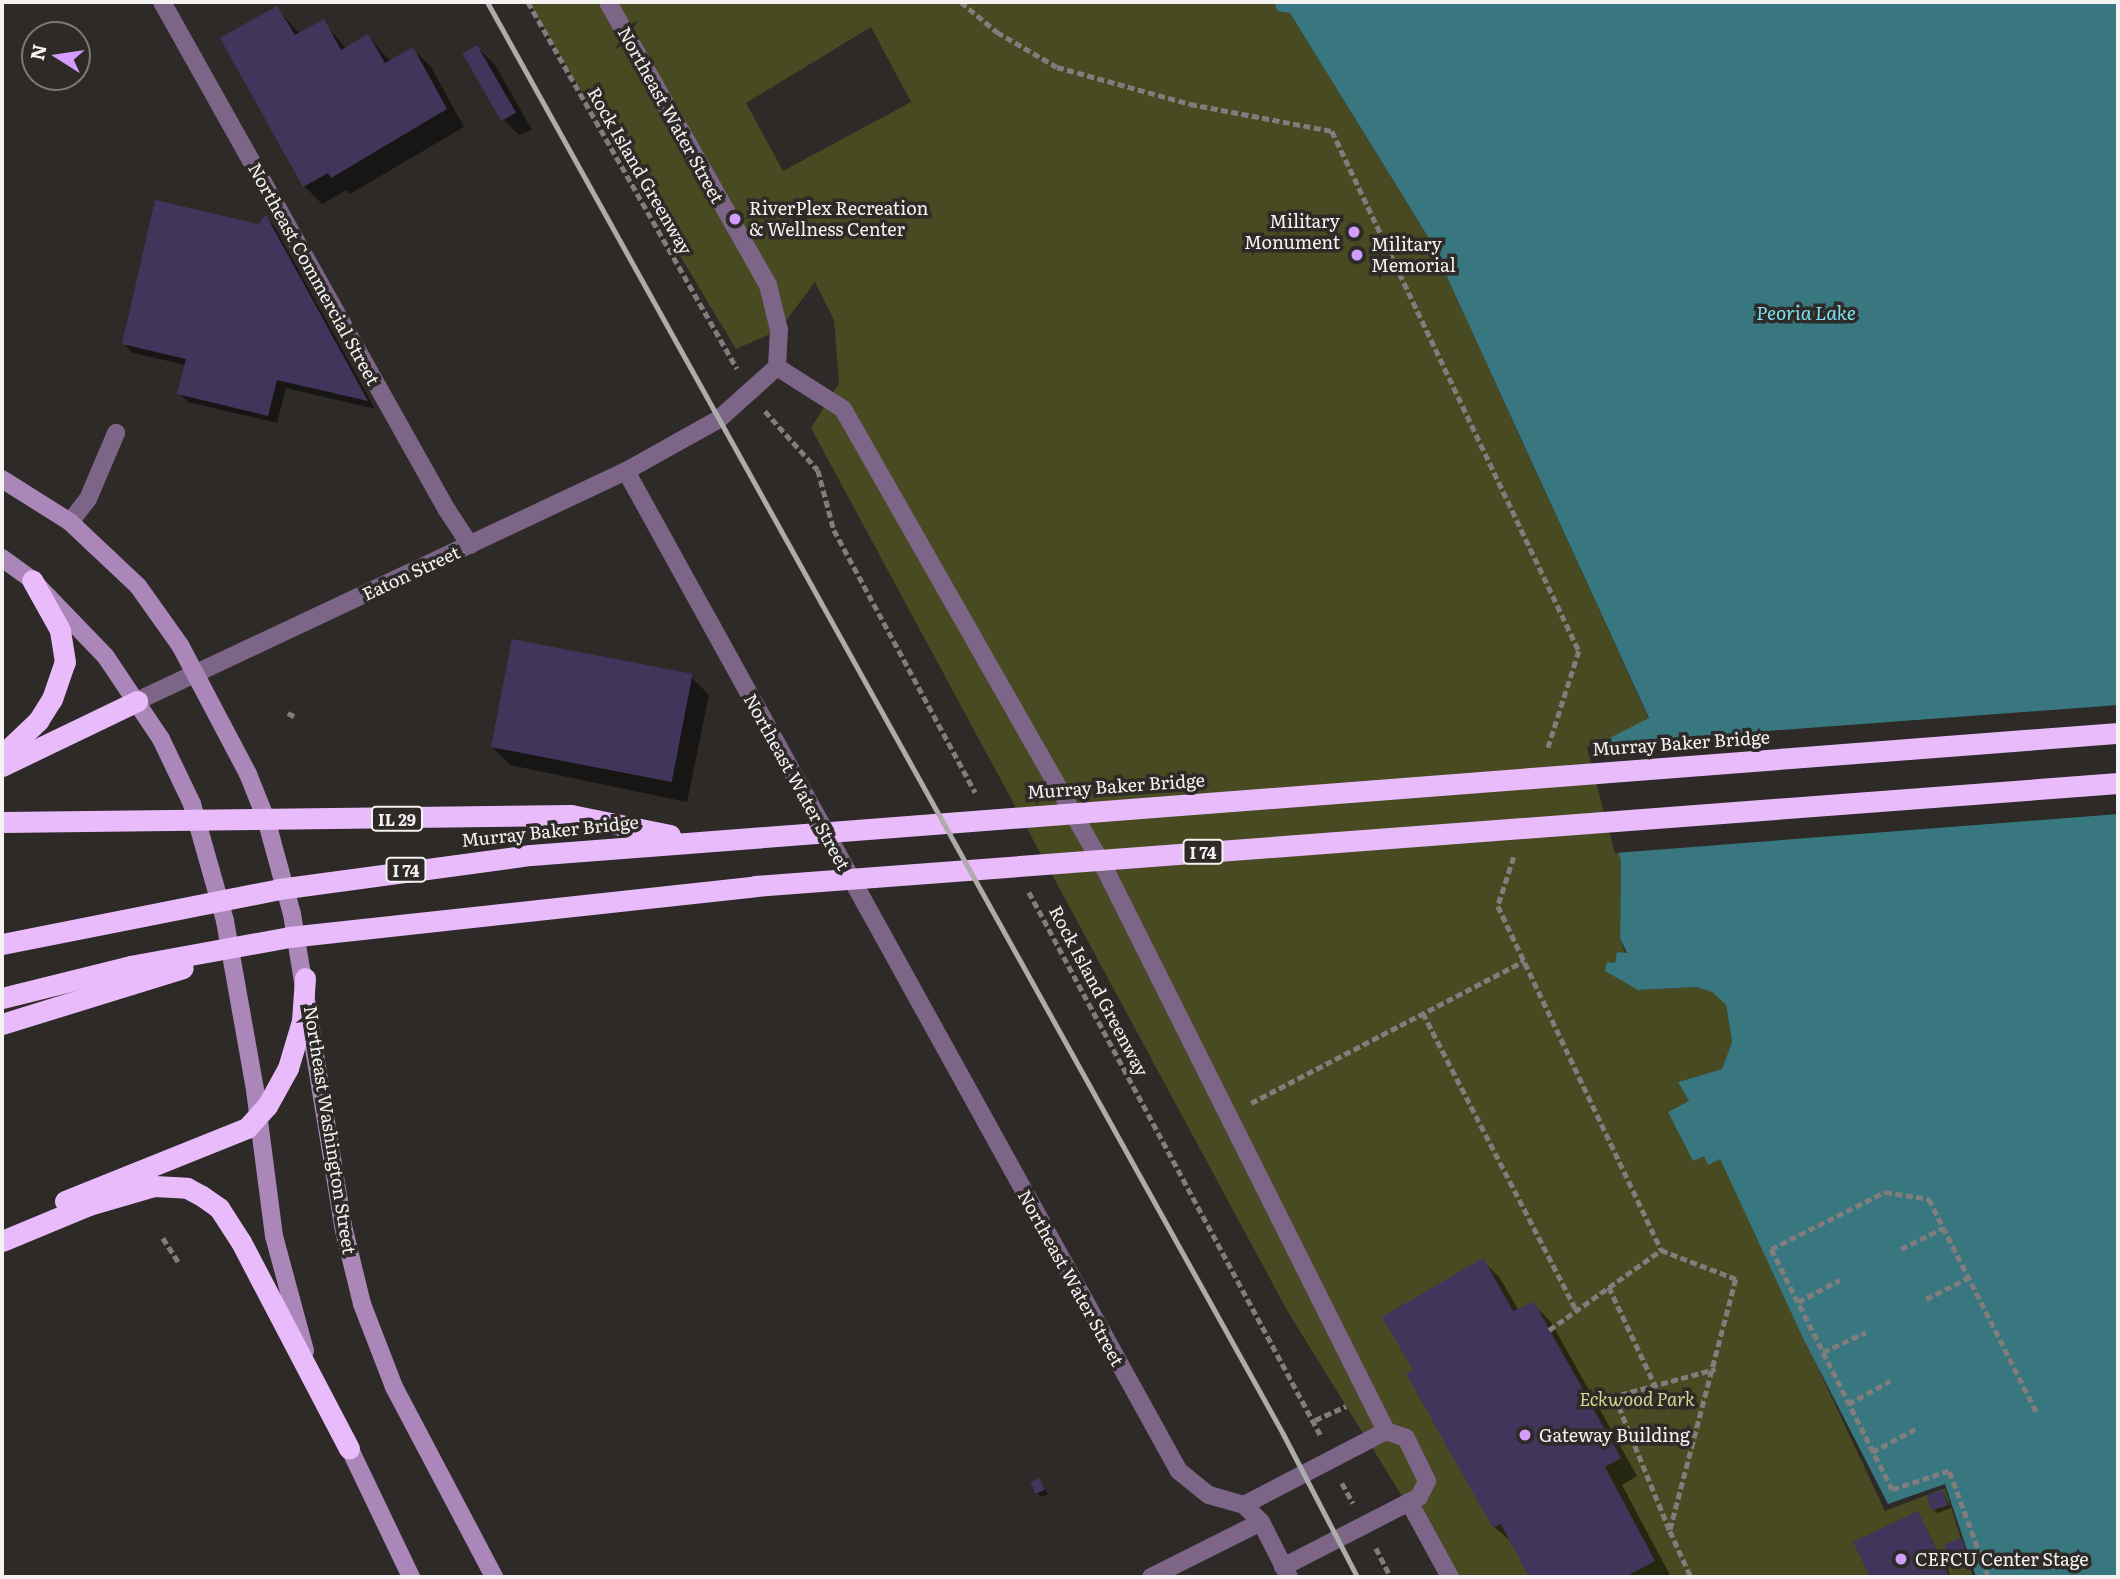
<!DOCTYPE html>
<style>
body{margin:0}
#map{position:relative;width:2120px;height:1579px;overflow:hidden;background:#2d2a28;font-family:Literata,serif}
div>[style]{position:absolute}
.green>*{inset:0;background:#484a21}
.water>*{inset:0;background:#387680}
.pier>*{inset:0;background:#2d2a28}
.shadow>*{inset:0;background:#0007}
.building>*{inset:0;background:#40365c;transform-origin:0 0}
.path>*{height:4.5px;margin-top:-2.25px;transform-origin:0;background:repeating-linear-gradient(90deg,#807d7c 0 7px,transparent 0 10.5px)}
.lane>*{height:18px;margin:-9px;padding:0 9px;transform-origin:9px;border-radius:9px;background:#7c6586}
.street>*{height:18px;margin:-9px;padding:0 9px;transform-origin:9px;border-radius:9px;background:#7c6586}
.secondary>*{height:18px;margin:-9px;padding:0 9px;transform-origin:9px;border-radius:9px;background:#aa86b9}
.highway>*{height:21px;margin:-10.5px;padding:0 10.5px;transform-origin:10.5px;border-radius:10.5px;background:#e9bbfb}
.rail>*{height:5px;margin:-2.5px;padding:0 2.5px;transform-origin:2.5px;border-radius:2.5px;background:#aeacaa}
.dots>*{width:19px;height:19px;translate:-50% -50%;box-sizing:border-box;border:4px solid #2d2a28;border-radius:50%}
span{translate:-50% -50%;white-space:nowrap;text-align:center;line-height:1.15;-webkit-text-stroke:7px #2d2a28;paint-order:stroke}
.shield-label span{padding:2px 5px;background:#2d2a28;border:2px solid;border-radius:5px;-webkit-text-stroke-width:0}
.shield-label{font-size:16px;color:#f5f3f2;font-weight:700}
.street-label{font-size:18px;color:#f5f3f2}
.poi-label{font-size:18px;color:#f5f3f2}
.left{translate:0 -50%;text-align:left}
.right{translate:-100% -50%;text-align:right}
.park-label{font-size:18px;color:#d4d88e;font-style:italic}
.water-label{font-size:19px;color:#7ee0f0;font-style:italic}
.frame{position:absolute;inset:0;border:4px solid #f5f3f2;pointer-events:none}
.north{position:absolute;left:21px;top:21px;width:70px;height:70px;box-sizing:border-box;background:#2d2a28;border:2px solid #7d7a79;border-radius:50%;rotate:282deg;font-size:19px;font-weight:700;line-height:28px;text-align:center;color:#f5f3f2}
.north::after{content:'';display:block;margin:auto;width:24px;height:32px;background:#d49cfb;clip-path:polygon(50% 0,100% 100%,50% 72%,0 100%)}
</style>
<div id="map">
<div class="green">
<i style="clip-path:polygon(evenodd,528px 2px,1274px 2px,1277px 11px,1290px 13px,1430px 240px,1649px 719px,1590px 749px,1621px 862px,1620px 938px,1638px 990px,1696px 987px,1712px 992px,1726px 1005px,1732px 1042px,1722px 1069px,1678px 1082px,1689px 1101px,1669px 1112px,1704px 1156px,1720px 1159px,1885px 1511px,1945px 1488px,1973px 1577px,1452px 1577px,1288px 1312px,811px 428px,839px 383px,834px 320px,815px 282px,779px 330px,736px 349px,528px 2px,871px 27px,911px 102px,783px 171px,746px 103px,871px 27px)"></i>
</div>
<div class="water">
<i style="clip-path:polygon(1274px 2px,2118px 2px,2118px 1577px,1976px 1577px,1945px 1484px,1888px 1504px,1804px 1340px,1720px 1159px,1708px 1165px,1704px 1156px,1693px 1161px,1668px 1112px,1689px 1101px,1678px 1082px,1722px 1069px,1732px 1042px,1726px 1005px,1712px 992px,1696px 987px,1638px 990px,1605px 971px,1607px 962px,1615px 963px,1617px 952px,1627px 953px,1620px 938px,1621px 862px,1590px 748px,1649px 718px,1430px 240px,1290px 13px,1277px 11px)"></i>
</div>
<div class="pier">
<i style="clip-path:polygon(2118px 705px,2118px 814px,1615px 853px,1587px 748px,1592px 744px)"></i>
</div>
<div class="shadow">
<i style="clip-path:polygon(277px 9px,300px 34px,323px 22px,346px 48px,368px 36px,391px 62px,413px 49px,431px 67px,464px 127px,350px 194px,346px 190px,322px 204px,304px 186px)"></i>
<i style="clip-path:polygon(477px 47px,495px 65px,532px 130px,519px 135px,501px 117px)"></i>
<i style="clip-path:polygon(266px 218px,274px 226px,375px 409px,286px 388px,277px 423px,188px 402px,179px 393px,186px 365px,133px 353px,124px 344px)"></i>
<i style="clip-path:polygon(691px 677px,709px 695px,687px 802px,510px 765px,492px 747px)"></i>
<i style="clip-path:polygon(1482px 1260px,1500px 1278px,1519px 1311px,1533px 1304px,1551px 1322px,1637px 1476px,1622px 1485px,1671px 1577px,1531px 1577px,1514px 1544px,1494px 1527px,1415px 1371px)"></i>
<i style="clip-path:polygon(1039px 1480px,1048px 1494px,1041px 1497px,1037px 1493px)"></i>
<i style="clip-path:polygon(1943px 1492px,1951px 1508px,1937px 1513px,1933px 1509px)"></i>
<i style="clip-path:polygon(1918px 1513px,1951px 1577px,1871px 1577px,1855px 1542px)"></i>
<i style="clip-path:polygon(1961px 1540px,1969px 1557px,1955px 1562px,1946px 1546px)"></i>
</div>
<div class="building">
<i style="clip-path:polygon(277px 6px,295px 35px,324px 19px,341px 50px,368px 34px,385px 63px,413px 47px,447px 109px,331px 178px,328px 173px,303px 187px,220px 38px)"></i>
<i style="left:477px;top:45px;width:78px;height:17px;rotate:60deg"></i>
<i style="clip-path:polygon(155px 200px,258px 224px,266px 215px,368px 401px,277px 380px,268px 416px,177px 394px,186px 359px,122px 344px)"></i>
<i style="left:512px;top:639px;width:184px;height:110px;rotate:11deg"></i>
<i style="clip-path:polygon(1483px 1258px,1513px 1311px,1534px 1302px,1621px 1458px,1605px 1467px,1655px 1561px,1625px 1577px,1529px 1577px,1501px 1524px,1493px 1528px,1406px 1374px,1413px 1370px,1382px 1317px)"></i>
<i style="left:1039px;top:1478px;width:13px;height:10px;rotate:63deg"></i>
<i style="left:1943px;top:1490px;width:16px;height:17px;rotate:72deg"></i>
<i style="clip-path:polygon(1918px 1511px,1949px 1576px,1870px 1577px,1853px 1542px)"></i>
<i style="left:1961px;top:1538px;width:16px;height:18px;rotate:68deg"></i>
</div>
<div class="path">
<i style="left:528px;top:2px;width:422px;rotate:60.3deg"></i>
<i style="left:961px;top:2px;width:47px;rotate:39.8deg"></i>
<i style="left:997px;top:32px;width:69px;rotate:30.3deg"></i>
<i style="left:1057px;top:67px;width:138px;rotate:15.5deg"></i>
<i style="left:1190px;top:104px;width:145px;rotate:10.8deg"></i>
<i style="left:1332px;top:131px;width:576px;rotate:64.59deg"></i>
<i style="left:1579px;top:651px;width:102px;rotate:107.7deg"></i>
<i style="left:765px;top:411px;width:79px;rotate:48.1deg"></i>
<i style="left:818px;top:470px;width:62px;rotate:75.1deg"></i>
<i style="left:834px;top:530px;width:298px;rotate:61.7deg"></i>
<i style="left:288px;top:713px;width:7px;rotate:27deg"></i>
<i style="left:1514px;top:857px;width:52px;rotate:108.1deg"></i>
<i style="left:1498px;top:906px;width:381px;rotate:64.6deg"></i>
<i style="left:1661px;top:1250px;width:80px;rotate:21.1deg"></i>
<i style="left:1736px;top:1279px;width:260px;rotate:104.7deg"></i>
<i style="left:1670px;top:1531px;width:51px;rotate:65.5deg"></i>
<i style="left:1029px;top:892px;width:617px;rotate:61.77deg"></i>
<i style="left:1423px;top:1013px;width:335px;rotate:62.7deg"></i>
<i style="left:1251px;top:1103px;width:308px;rotate:-27.5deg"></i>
<i style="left:163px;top:1238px;width:30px;rotate:57deg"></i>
<i style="left:1901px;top:1249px;width:47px;rotate:-26.6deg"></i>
<i style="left:1609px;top:1287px;width:108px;rotate:64.9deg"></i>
<i style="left:1926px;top:1299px;width:47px;rotate:-26.6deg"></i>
<i style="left:1798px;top:1302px;width:47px;rotate:-28.2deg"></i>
<i style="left:1549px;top:1330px;width:138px;rotate:-35.5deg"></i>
<i style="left:1823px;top:1352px;width:47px;rotate:-24.9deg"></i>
<i style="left:1615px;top:1397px;width:145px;rotate:67.7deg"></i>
<i style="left:1590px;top:1403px;width:130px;rotate:-15.2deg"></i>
<i style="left:1848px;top:1404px;width:48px;rotate:-28.7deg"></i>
<i style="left:1315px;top:1420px;width:34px;rotate:-24deg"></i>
<i style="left:1872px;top:1452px;width:49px;rotate:-28.1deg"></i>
<i style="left:1342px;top:1483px;width:23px;rotate:61deg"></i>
<i style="left:1376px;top:1548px;width:33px;rotate:63deg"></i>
<i style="left:1988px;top:1577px;width:113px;rotate:-110.2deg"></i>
<i style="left:1949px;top:1471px;width:60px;rotate:161.6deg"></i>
<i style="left:1892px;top:1490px;width:270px;rotate:-116.7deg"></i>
<i style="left:1771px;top:1249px;width:127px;rotate:-26.6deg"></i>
<i style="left:1885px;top:1192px;width:45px;rotate:9deg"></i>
<i style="left:1929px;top:1199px;width:240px;rotate:63.2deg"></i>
</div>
<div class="lane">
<i style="left:162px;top:2px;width:582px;rotate:60.71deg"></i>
<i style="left:447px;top:510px;width:42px;rotate:56.7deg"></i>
<i style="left:777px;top:367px;width:78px;rotate:32.5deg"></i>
<i style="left:843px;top:409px;width:532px;rotate:60.35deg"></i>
<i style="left:1106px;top:871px;width:626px;rotate:63.43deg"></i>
<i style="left:70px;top:522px;width:29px;rotate:-52deg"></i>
<i style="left:88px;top:499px;width:72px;rotate:-67deg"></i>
<i style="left:1409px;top:1502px;width:85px;rotate:61.3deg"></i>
<i style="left:1244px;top:1505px;width:160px;rotate:-27.5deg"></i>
<i style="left:1386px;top:1431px;width:21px;rotate:19deg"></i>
<i style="left:1406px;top:1438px;width:48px;rotate:64deg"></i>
<i style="left:1427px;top:1481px;width:18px;rotate:117deg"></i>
<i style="left:1419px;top:1497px;width:153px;rotate:152.8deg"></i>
</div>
<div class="street">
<i style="left:626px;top:471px;width:1143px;rotate:61.06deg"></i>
<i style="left:1179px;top:1471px;width:38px;rotate:39deg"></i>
<i style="left:1209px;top:1495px;width:36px;rotate:16deg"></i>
<i style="left:1244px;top:1505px;width:24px;rotate:45deg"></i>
<i style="left:1261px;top:1522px;width:62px;rotate:63deg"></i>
<i style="left:137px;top:701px;width:540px;rotate:-25.19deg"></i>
<i style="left:626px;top:471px;width:107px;rotate:-29.2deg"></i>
<i style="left:719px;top:419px;width:78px;rotate:-41.9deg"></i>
<i style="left:777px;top:367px;width:37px;rotate:-87deg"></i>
<i style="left:779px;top:330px;width:46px;rotate:-103.7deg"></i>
<i style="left:768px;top:285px;width:325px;rotate:-119.5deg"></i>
<i style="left:1151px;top:1577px;width:123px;rotate:-26.6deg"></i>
</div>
<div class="secondary">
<i style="left:2px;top:479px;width:80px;rotate:32.3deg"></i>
<i style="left:70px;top:522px;width:93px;rotate:43.3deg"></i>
<i style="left:138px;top:586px;width:72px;rotate:54.6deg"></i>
<i style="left:180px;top:645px;width:146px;rotate:62.2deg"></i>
<i style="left:248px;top:774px;width:48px;rotate:68.2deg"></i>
<i style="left:266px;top:819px;width:98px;rotate:74.7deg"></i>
<i style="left:292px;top:914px;width:316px;rotate:80.7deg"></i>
<i style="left:343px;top:1226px;width:80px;rotate:76.3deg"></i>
<i style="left:362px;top:1304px;width:89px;rotate:68.9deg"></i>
<i style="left:394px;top:1387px;width:215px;rotate:62.2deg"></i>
<i style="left:2px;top:558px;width:37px;rotate:36deg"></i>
<i style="left:32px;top:580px;width:107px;rotate:46.1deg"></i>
<i style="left:106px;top:657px;width:99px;rotate:56.1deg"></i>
<i style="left:161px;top:739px;width:72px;rotate:64.5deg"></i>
<i style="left:192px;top:804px;width:122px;rotate:74.2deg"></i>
<i style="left:225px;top:921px;width:172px;rotate:79.9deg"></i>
<i style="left:255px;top:1090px;width:147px;rotate:82.6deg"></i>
<i style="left:274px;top:1236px;width:119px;rotate:74.9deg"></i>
<i style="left:344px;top:1437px;width:155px;rotate:64.4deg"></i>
</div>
<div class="highway">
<i style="left:2px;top:755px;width:50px;rotate:-43.4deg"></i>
<i style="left:38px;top:721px;width:26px;rotate:-58deg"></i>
<i style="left:52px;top:699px;width:39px;rotate:-71deg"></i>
<i style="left:65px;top:662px;width:32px;rotate:-99deg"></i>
<i style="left:60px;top:630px;width:57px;rotate:-119.2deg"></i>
<i style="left:2px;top:766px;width:150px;rotate:-25.7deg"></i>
<i style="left:2px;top:822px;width:569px;rotate:-0.7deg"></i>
<i style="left:571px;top:815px;width:101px;rotate:11.4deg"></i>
<i style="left:2px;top:944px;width:282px;rotate:-11.2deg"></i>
<i style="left:279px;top:889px;width:254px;rotate:-7.7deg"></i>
<i style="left:531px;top:855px;width:1592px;rotate:-4.4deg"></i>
<i style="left:2px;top:998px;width:132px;rotate:-14deg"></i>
<i style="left:130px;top:966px;width:162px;rotate:-10.3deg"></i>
<i style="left:289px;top:937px;width:469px;rotate:-6.2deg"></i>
<i style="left:755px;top:886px;width:1367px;rotate:-4.32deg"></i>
<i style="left:2px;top:1024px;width:189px;rotate:-17.2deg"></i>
<i style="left:65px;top:1201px;width:196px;rotate:-21.9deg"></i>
<i style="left:247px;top:1128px;width:30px;rotate:-48deg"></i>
<i style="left:267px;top:1106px;width:43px;rotate:-61.1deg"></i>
<i style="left:288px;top:1068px;width:49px;rotate:-73.4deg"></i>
<i style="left:302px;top:1021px;width:43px;rotate:-86deg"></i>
<i style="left:2px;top:1241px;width:94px;rotate:-22.5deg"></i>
<i style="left:89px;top:1205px;width:68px;rotate:-16.3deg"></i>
<i style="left:154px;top:1186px;width:33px;rotate:3deg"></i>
<i style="left:187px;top:1188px;width:17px;rotate:28deg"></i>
<i style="left:202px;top:1196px;width:21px;rotate:35deg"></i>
<i style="left:219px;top:1208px;width:40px;rotate:57.1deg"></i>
<i style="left:241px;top:1242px;width:233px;rotate:62.4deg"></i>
</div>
<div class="rail">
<i style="left:487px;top:2px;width:1638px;rotate:60.93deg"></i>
<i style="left:1283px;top:1434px;width:161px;rotate:62.6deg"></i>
</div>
<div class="dots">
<i style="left:735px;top:219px;background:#d49cfb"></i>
<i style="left:1354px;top:232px;background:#d49cfb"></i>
<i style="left:1357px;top:255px;background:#d49cfb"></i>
<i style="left:1525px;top:1435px;background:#d49cfb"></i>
<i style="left:1901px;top:1559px;background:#d49cfb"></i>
</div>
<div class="shield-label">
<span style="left:397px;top:819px">IL 29</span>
<span style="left:1203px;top:852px">I 74</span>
<span style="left:406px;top:870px">I 74</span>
</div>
<div class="street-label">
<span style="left:671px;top:115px;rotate:61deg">Northeast Water Street</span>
<span style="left:640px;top:171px;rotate:60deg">Rock Island Greenway</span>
<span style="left:314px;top:274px;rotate:61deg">Northeast Commercial Street</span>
<span style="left:411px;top:573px;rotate:-25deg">Eaton Street</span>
<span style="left:1681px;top:743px;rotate:-4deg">Murray Baker Bridge</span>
<span style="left:797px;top:782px;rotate:61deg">Northeast Water Street</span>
<span style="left:1116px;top:786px;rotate:-4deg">Murray Baker Bridge</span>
<span style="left:550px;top:831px;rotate:-6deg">Murray Baker Bridge</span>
<span style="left:1099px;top:991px;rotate:62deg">Rock Island Greenway</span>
<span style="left:330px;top:1130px;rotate:81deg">Northeast Washington Street</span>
<span style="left:1071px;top:1278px;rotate:61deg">Northeast Water Street</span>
</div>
<div class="poi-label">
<span class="left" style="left:749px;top:219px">RiverPlex Recreation<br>&amp; Wellness Center</span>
<span class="right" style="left:1340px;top:232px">Military<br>Monument</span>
<span class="left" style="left:1371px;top:255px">Military<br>Memorial</span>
<span class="left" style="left:1539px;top:1435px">Gateway Building</span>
<span class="left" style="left:1915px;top:1559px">CEFCU Center Stage</span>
</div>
<div class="park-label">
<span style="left:1637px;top:1399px">Eckwood Park</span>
</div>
<div class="water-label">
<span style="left:1806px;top:313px">Peoria Lake</span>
</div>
<div class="frame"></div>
<div class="north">N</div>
</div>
